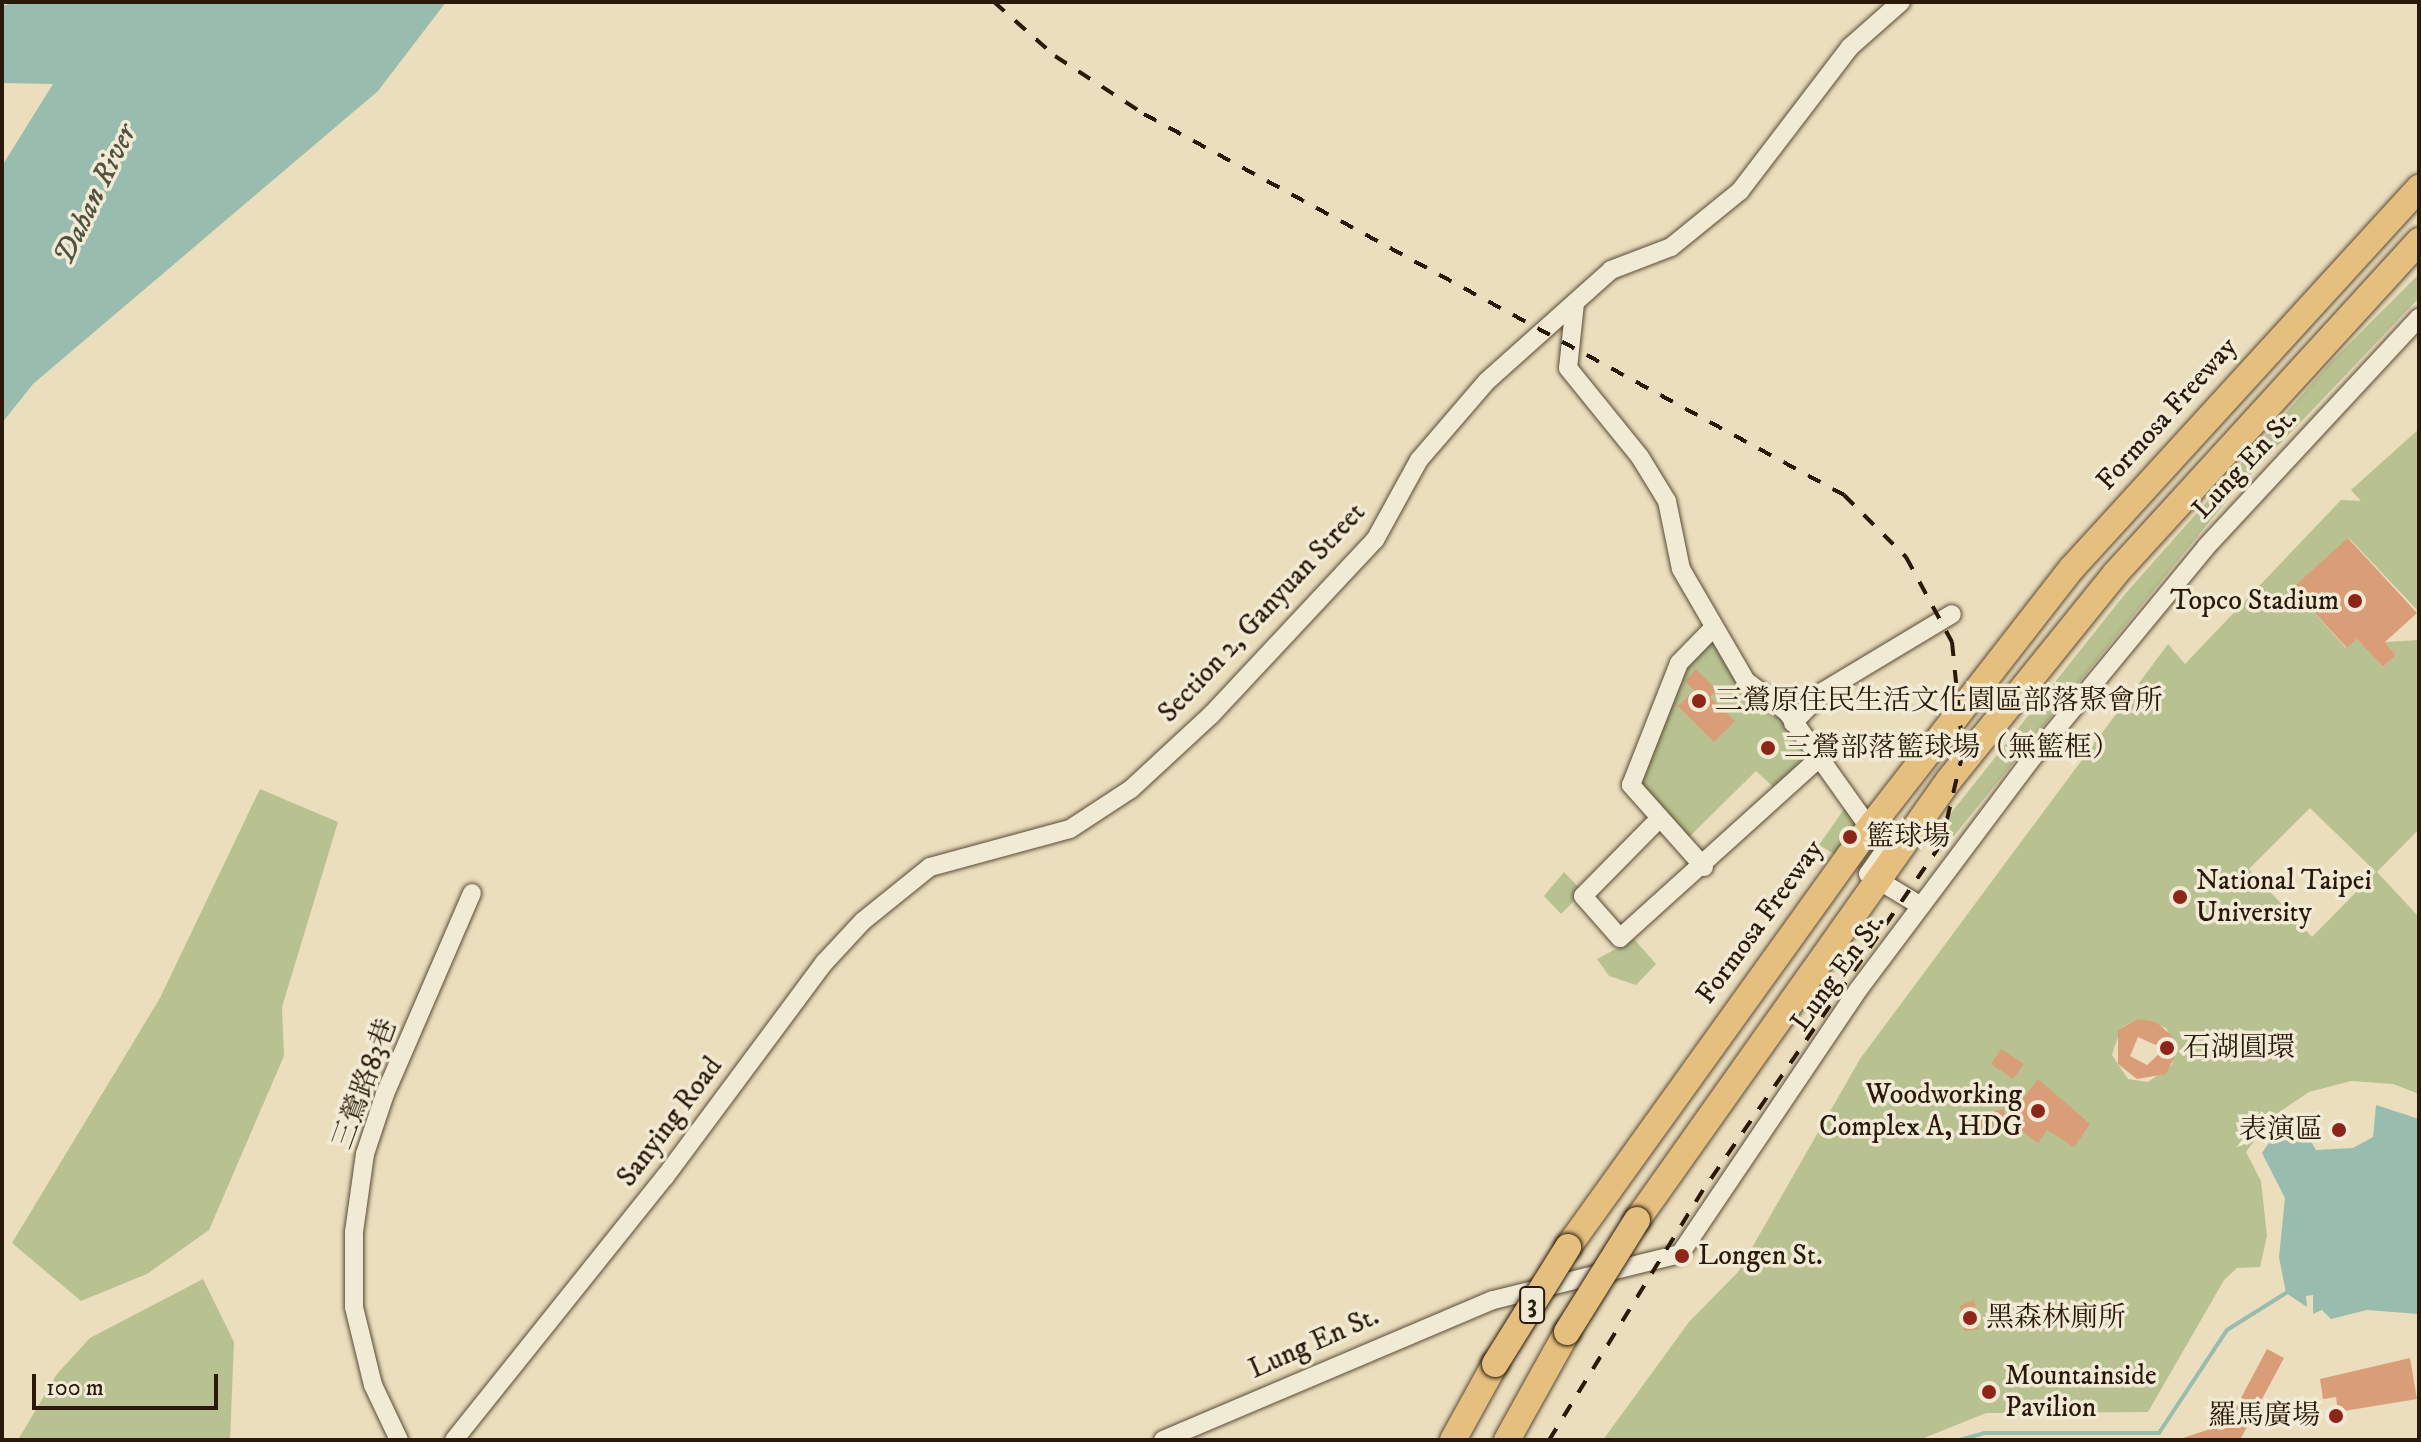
<!DOCTYPE html>
<meta charset="utf-8">
<style>
body{margin:0}
#map{position:relative;width:2421px;height:1442px;overflow:hidden;background:#eadebd;font-family:"IM FELL DW Pica","Noto Serif TC",serif}
div>[style]{position:absolute}
.green>*{inset:0;background:#b8c190}
.water>*{inset:0;background:#98bcad}
.stream>*{height:4px;margin:-2px;padding:0 2px;transform-origin:2px;border-radius:2px;background:#98bcad}
.building>*{inset:0;background:#d99d77;transform-origin:0 0}
.roads{filter:drop-shadow(0 0 2px #5a4a36) drop-shadow(0 0 2px #5a4a36)}
.minor>*{height:18px;margin:-9px;padding:0 9px;transform-origin:9px;border-radius:9px;background:#f1ead4}
.highway>*{height:26px;margin:-13px;padding:0 13px;transform-origin:13px;border-radius:13px;background:#e5bf7e}
.rail>*{height:4px;margin-top:-2px;transform-origin:0;background:repeating-linear-gradient(90deg,#2a1909 0 14px,transparent 0 28px)}
.bridges{filter:drop-shadow(0 0 2px #2a1909) drop-shadow(0 0 2px #2a1909)}
.highway-bridge>*{height:26px;margin:-13px;padding:0 13px;transform-origin:13px;border-radius:13px;background:#e5bf7e}
.dots>*{width:22px;height:22px;translate:-50% -50%;box-sizing:border-box;border:4px solid #f1ead4;border-radius:50%}
span{translate:-50% -50%;white-space:nowrap;text-align:center;line-height:1.15;-webkit-text-stroke:7px #f1ead4;paint-order:stroke}
.shield-label span{padding:2px 6px;background:#f1ead4;border:2px solid;border-radius:6px;-webkit-text-stroke-width:0}
.shield-label{font-size:26px;color:#2a1909;font-weight:700}
.street-label{font-size:28px;color:#2a1909}
.poi-label{font-size:28px;color:#2a1909}
.right{translate:-100% -50%;text-align:right}
.left{translate:0 -50%;text-align:left}
.water-label{font-size:30px;color:#505242;font-style:italic}
.frame{position:absolute;inset:0;border:4px solid #2a1909;pointer-events:none}
.scale{position:absolute;left:32px;top:1374px;width:186px;height:36px;box-sizing:border-box;border:4px solid #2a1909;border-top:0;padding-left:10px;font-size:24px;line-height:28px;white-space:nowrap;color:#2a1909;-webkit-text-stroke:6px #f1ead4;paint-order:stroke}
</style>
<div id="map">
<div class="green">
<i style="clip-path:polygon(2419px 274px,2419px 298px,2232px 494px,1940px 853px,1947px 818px,2125px 594px,2331px 362px)"></i>
<i style="clip-path:polygon(evenodd,2419px 429px,2419px 612px,2349px 538px,2292px 588px,2346px 648px,2357px 639px,2383px 667px,2396px 655px,2385px 642px,2419px 640px,2419px 829px,2377px 872px,2419px 917px,2419px 1094px,2393px 1084px,2351px 1081px,2309px 1092px,2272px 1117px,2246px 1152px,2261px 1181px,2267px 1236px,2260px 1267px,2237px 1268px,2224px 1280px,2148px 1412px,1986px 1413px,1919px 1440px,1603px 1440px,1689px 1322px,1738px 1272px,1860px 1059px,2168px 644px,2185px 664px,2341px 500px,2361px 501px,2351px 490px,2419px 429px,2310px 808px,2376px 872px,2312px 937px,2249px 869px,2310px 808px,2419px 429px,2138px 1019px,2166px 1028px,2175px 1046px,2172px 1065px,2148px 1082px,2128px 1079px,2112px 1055px,2121px 1028px,2138px 1019px)"></i>
<i style="clip-path:polygon(1714px 627px,1819px 758px,1781px 794px,1756px 771px,1682px 844px,1635px 792px,1679px 663px)"></i>
<i style="clip-path:polygon(260px 789px,338px 822px,282px 1007px,284px 1056px,209px 1230px,147px 1274px,81px 1301px,12px 1243px,160px 998px)"></i>
<i style="clip-path:polygon(1849px 802px,1885px 850px,1868px 874px,1819px 845px)"></i>
<i style="clip-path:polygon(1564px 872px,1583px 892px,1561px 914px,1544px 896px)"></i>
<i style="clip-path:polygon(1634px 939px,1656px 964px,1636px 985px,1609px 976px,1597px 959px)"></i>
<i style="clip-path:polygon(203px 1279px,234px 1342px,230px 1440px,18px 1440px,57px 1374px,90px 1338px)"></i>
</div>
<div class="water">
<i style="clip-path:polygon(17px 2px,446px 2px,378px 91px,33px 384px,2px 423px,2px 166px,53px 84px,2px 83px,2px 6px)"></i>
<i style="clip-path:polygon(2376px 1105px,2419px 1119px,2419px 1314px,2367px 1310px,2331px 1319px,2322px 1310px,2313px 1314px,2313px 1295px,2306px 1296px,2307px 1307px,2286px 1293px,2279px 1257px,2285px 1198px,2262px 1153px,2279px 1128px,2297px 1118px,2316px 1150px,2353px 1148px,2373px 1137px)"></i>
</div>
<div class="stream">
<i style="left:1960px;top:1440px;width:25px;rotate:-16deg"></i>
<i style="left:1984px;top:1433px;width:175px"></i>
<i style="left:2159px;top:1433px;width:123px;rotate:-56.6deg"></i>
<i style="left:2227px;top:1330px;width:70px;rotate:-32.1deg"></i>
</div>
<div class="building">
<i style="clip-path:polygon(2348px 538px,2417px 613px,2385px 642px,2396px 655px,2383px 667px,2357px 639px,2347px 648px,2292px 588px)"></i>
<i style="clip-path:polygon(1696px 669px,1717px 690px,1710px 697px,1735px 721px,1714px 742px,1678px 706px,1694px 690px,1685px 681px)"></i>
<i style="clip-path:polygon(evenodd,2138px 1019px,2156px 1022px,2172px 1036px,2175px 1056px,2166px 1074px,2137px 1079px,2118px 1064px,2118px 1030px,2138px 1019px,2138px 1037px,2158px 1046px,2160px 1053px,2147px 1065px,2130px 1056px,2138px 1037px)"></i>
<i style="left:2001px;top:1049px;width:27px;height:18px;rotate:34deg"></i>
<i style="clip-path:polygon(2038px 1079px,2090px 1124px,2074px 1147px,2047px 1130px,2038px 1143px,2007px 1120px)"></i>
<i style="left:2004px;top:1109px;width:14px;height:26px;rotate:78deg"></i>
<i style="clip-path:polygon(1974px 1300px,1979px 1329px,1965px 1331px,1960px 1306px)"></i>
<i style="clip-path:polygon(2267px 1349px,2284px 1358px,2240px 1440px,2177px 1440px,2213px 1428px,2224px 1408px,2233px 1413px)"></i>
<i style="clip-path:polygon(2410px 1358px,2417px 1399px,2338px 1412px,2336px 1397px,2323px 1399px,2320px 1379px)"></i>
</div>
<div class="roads">
<div class="minor">
<i style="left:1575px;top:303px;width:65px;rotate:96.1deg"></i>
<i style="left:1568px;top:368px;width:114px;rotate:51deg"></i>
<i style="left:1640px;top:457px;width:52px;rotate:58.5deg"></i>
<i style="left:1667px;top:501px;width:69px;rotate:78.4deg"></i>
<i style="left:1681px;top:569px;width:129px;rotate:59.9deg"></i>
<i style="left:1746px;top:681px;width:51px;rotate:37.1deg"></i>
<i style="left:1787px;top:712px;width:169px;rotate:54.6deg"></i>
<i style="left:1885px;top:850px;width:29px;rotate:125deg"></i>
<i style="left:1868px;top:874px;width:62px;rotate:31.1deg"></i>
<i style="left:1793px;top:723px;width:45px;rotate:-45.9deg"></i>
<i style="left:1824px;top:691px;width:149px;rotate:-31deg"></i>
<i style="left:1659px;top:819px;width:108px;rotate:134.6deg"></i>
<i style="left:1583px;top:896px;width:56px;rotate:48.6deg"></i>
<i style="left:1620px;top:938px;width:268px;rotate:-42.1deg"></i>
<i style="left:1704px;top:867px;width:110px;rotate:-131.7deg"></i>
<i style="left:1631px;top:785px;width:131px;rotate:-68.5deg"></i>
<i style="left:1679px;top:663px;width:50px;rotate:-45.8deg"></i>
<i style="left:399px;top:1440px;width:61px;rotate:-115.3deg"></i>
<i style="left:373px;top:1385px;width:80px;rotate:-103.7deg"></i>
<i style="left:354px;top:1307px;width:75px;rotate:-90deg"></i>
<i style="left:354px;top:1232px;width:79px;rotate:-82deg"></i>
<i style="left:365px;top:1154px;width:63px;rotate:-71.6deg"></i>
<i style="left:385px;top:1094px;width:219px;rotate:-66.6deg"></i>
<i style="left:454px;top:1440px;width:337px;rotate:-51.3deg"></i>
<i style="left:665px;top:1177px;width:267px;rotate:-53.4deg"></i>
<i style="left:824px;top:963px;width:57px;rotate:-47.1deg"></i>
<i style="left:863px;top:921px;width:86px;rotate:-38.9deg"></i>
<i style="left:930px;top:867px;width:145px;rotate:-15.2deg"></i>
<i style="left:1070px;top:829px;width:73px;rotate:-33.3deg"></i>
<i style="left:1131px;top:789px;width:109px;rotate:-42.8deg"></i>
<i style="left:1211px;top:715px;width:240px;rotate:-46.9deg"></i>
<i style="left:1375px;top:540px;width:91px;rotate:-61.2deg"></i>
<i style="left:1419px;top:460px;width:104px;rotate:-49.3deg"></i>
<i style="left:1487px;top:381px;width:166px;rotate:-41.8deg"></i>
<i style="left:1611px;top:270px;width:64px;rotate:-21deg"></i>
<i style="left:1671px;top:247px;width:89px;rotate:-39.1deg"></i>
<i style="left:1740px;top:191px;width:181px;rotate:-52.6deg"></i>
<i style="left:1850px;top:47px;width:68px;rotate:-41.4deg"></i>
<i style="left:1163px;top:1440px;width:358px;rotate:-23deg"></i>
<i style="left:1493px;top:1300px;width:193px;rotate:-13.8deg"></i>
<i style="left:1680px;top:1254px;width:318px;rotate:-56deg"></i>
<i style="left:1858px;top:990px;width:285px;rotate:-53.1deg"></i>
<i style="left:2029px;top:762px;width:278px;rotate:-50.5deg"></i>
<i style="left:2206px;top:547px;width:313px;rotate:-47.1deg"></i>
</div>
<div class="highway">
<i style="left:1637px;top:1220px;width:539px;rotate:-54.66deg"></i>
<i style="left:1949px;top:780px;width:265px;rotate:-51.1deg"></i>
<i style="left:2115px;top:574px;width:451px;rotate:-47.6deg"></i>
<i style="left:1568px;top:1247px;width:507px;rotate:-54.3deg"></i>
<i style="left:1864px;top:835px;width:338px;rotate:-52.1deg"></i>
<i style="left:2072px;top:568px;width:515px;rotate:-47.6deg"></i>
<i style="left:1453px;top:1440px;width:87px;rotate:-61.1deg"></i>
<i style="left:1507px;top:1440px;width:124px;rotate:-60.9deg"></i>
</div>
</div>
<div class="rail">
<i style="left:994px;top:2px;width:81px;rotate:41.5deg"></i>
<i style="left:1055px;top:56px;width:106px;rotate:33.1deg"></i>
<i style="left:1144px;top:114px;width:797px;rotate:28.56deg"></i>
<i style="left:1844px;top:495px;width:88px;rotate:45deg"></i>
<i style="left:1906px;top:557px;width:97px;rotate:61.6deg"></i>
<i style="left:1952px;top:642px;width:111px;rotate:84.3deg"></i>
<i style="left:1963px;top:752px;width:95px;rotate:103.4deg"></i>
<i style="left:1941px;top:844px;width:420px;rotate:124.5deg"></i>
<i style="left:1703px;top:1190px;width:294px;rotate:121.6deg"></i>
</div>
<div class="bridges">
<div class="highway-bridge">
<i style="left:1567px;top:1332px;width:132px;rotate:-58deg"></i>
<i style="left:1495px;top:1364px;width:138px;rotate:-58deg"></i>
</div>
</div>
<div class="dots">
<i style="left:2355px;top:601px;background:#8f2418"></i>
<i style="left:1699px;top:701px;background:#8f2418"></i>
<i style="left:1768px;top:748px;background:#8f2418"></i>
<i style="left:1850px;top:837px;background:#8f2418"></i>
<i style="left:2180px;top:897px;background:#8f2418"></i>
<i style="left:2167px;top:1048px;background:#8f2418"></i>
<i style="left:2038px;top:1111px;background:#8f2418"></i>
<i style="left:2339px;top:1130px;background:#8f2418"></i>
<i style="left:1682px;top:1256px;background:#8f2418"></i>
<i style="left:1970px;top:1318px;background:#8f2418"></i>
<i style="left:1989px;top:1392px;background:#8f2418"></i>
<i style="left:2336px;top:1416px;background:#8f2418"></i>
</div>
<div class="shield-label">
<span style="left:1532px;top:1305px">3</span>
</div>
<div class="street-label">
<span style="left:2167px;top:414px;rotate:-48deg">Formosa Freeway</span>
<span style="left:2245px;top:464px;rotate:-47deg">Lung En St.</span>
<span style="left:1262px;top:613px;rotate:-47deg">Section 2, Ganyuan Street</span>
<span style="left:1760px;top:922px;rotate:-54deg">Formosa Freeway</span>
<span style="left:1838px;top:972px;rotate:-54deg">Lung En St.</span>
<span style="left:365px;top:1084px;rotate:-70deg">三鶯路83巷</span>
<span style="left:670px;top:1122px;rotate:-53deg">Sanying Road</span>
<span style="left:1314px;top:1343px;rotate:-24deg">Lung En St.</span>
</div>
<div class="poi-label">
<span class="right" style="left:2339px;top:601px">Topco Stadium</span>
<span class="left" style="left:1715px;top:701px">三鶯原住民生活文化園區部落聚會所</span>
<span class="left" style="left:1784px;top:748px">三鶯部落籃球場（無籃框）</span>
<span class="left" style="left:1866px;top:837px">籃球場</span>
<span class="left" style="left:2196px;top:897px">National Taipei<br>University</span>
<span class="left" style="left:2183px;top:1048px">石湖圓環</span>
<span class="right" style="left:2022px;top:1111px">Woodworking<br>Complex A, HDG</span>
<span class="right" style="left:2323px;top:1130px">表演區</span>
<span class="left" style="left:1698px;top:1256px">Longen St.</span>
<span class="left" style="left:1986px;top:1318px">黑森林廁所</span>
<span class="left" style="left:2005px;top:1392px">Mountainside<br>Pavilion</span>
<span class="right" style="left:2320px;top:1416px">羅馬廣場</span>
</div>
<div class="water-label">
<span style="left:96px;top:195px;rotate:-64deg">Dahan River</span>
</div>
<div class="frame"></div>
<div class="scale">100 m</div>
</div>
